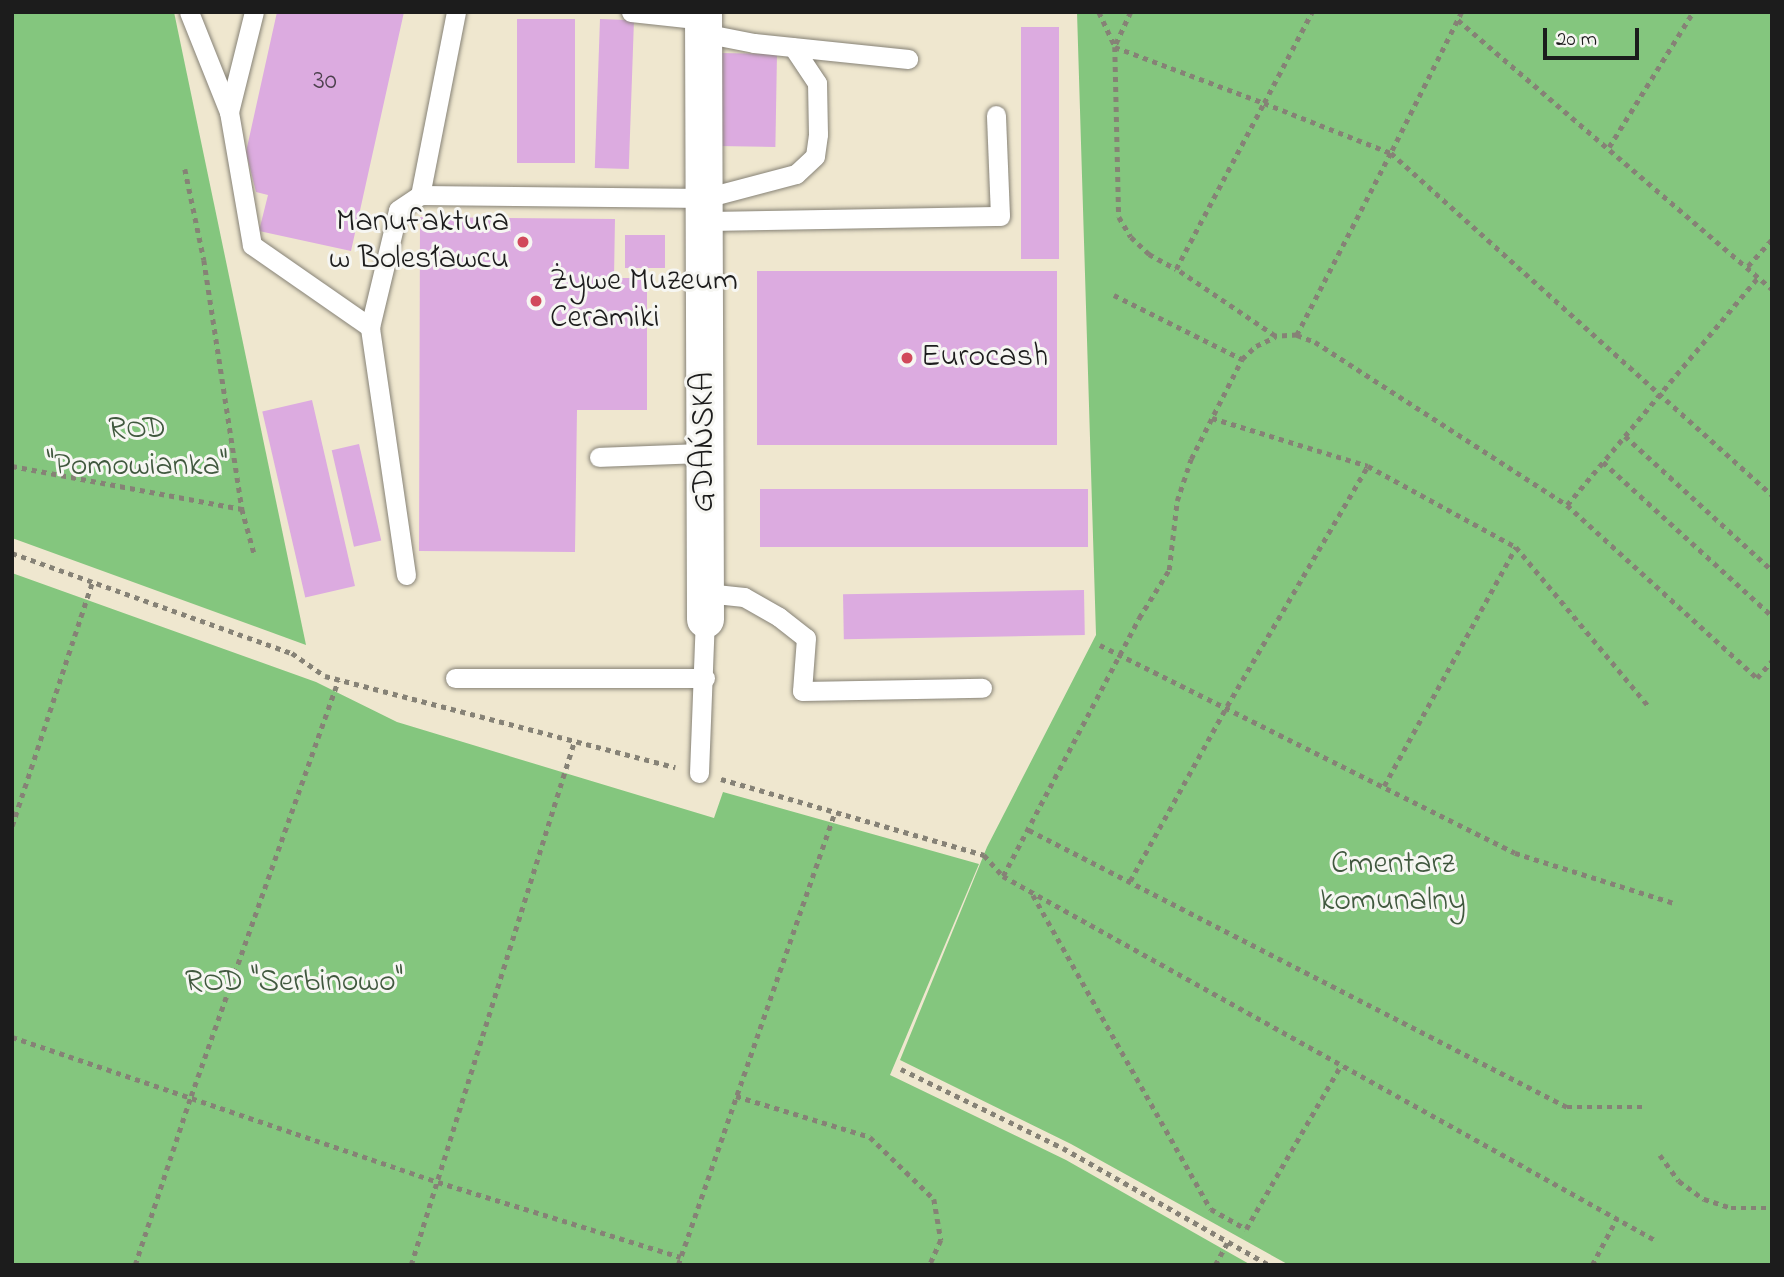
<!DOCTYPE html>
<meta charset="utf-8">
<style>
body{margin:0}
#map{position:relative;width:1784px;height:1277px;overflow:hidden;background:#efe7cf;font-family:"Indie Flower",sans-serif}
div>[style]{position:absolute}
.green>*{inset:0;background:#84c67e}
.building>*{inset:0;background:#dcabe0;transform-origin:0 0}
.path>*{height:4.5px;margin-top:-2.25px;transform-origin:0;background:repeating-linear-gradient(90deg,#868276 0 5px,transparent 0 10px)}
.roads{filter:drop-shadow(0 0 2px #868276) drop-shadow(0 0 2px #868276)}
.lane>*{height:19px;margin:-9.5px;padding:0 9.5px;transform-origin:9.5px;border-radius:9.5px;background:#fff}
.street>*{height:37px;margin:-18.5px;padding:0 18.5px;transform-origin:18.5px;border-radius:18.5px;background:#fff}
.dots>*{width:19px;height:19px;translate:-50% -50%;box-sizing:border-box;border:4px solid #f6f6f2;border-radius:50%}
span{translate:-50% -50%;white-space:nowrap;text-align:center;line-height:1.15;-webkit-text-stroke:6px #f6f6f2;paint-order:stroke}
.number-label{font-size:28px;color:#4c404d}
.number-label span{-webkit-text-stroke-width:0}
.poi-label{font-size:32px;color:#1c1c1c}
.right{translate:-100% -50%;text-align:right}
.left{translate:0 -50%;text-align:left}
.park-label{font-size:32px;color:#40583e}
.street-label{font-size:32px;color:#1c1c1c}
.frame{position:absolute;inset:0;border:14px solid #1c1c1c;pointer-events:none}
.scale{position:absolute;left:1543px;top:28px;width:96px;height:32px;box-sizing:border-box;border:4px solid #1c1c1c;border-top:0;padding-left:9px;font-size:21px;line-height:24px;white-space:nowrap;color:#1c1c1c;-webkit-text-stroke:5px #f6f6f2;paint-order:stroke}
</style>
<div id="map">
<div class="green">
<i style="clip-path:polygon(12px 12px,174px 12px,306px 645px,12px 538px)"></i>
<i style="clip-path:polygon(1077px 12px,1772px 12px,1772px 1265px,1289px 1265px,1071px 1144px,900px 1060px,987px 847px,1096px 635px)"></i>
<i style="clip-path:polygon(12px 573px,316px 682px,397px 722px,565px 773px,714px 818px,723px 792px,979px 864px,890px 1075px,1066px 1160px,1251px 1265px,12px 1265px)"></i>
</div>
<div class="building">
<i style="clip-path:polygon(277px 12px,404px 12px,351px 251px,259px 231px,268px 195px,256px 192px,246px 152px)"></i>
<i style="left:517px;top:19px;width:58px;height:144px"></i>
<i style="left:600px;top:19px;width:34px;height:149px;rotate:2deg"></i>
<i style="left:1021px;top:27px;width:38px;height:232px"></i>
<i style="left:719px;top:53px;width:58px;height:93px;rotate:1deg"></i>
<i style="clip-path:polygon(420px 217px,615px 219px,614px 278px,647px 278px,647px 410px,577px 410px,575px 552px,419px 551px)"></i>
<i style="left:625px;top:235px;width:40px;height:33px"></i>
<i style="left:757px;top:271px;width:300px;height:174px"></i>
<i style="left:312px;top:400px;width:191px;height:51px;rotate:77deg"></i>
<i style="left:359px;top:444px;width:99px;height:28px;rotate:77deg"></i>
<i style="left:1088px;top:489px;width:58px;height:328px;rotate:90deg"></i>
<i style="left:1084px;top:590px;width:45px;height:241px;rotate:89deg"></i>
</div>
<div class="path">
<i style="left:1099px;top:12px;width:38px;rotate:65deg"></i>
<i style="left:1115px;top:47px;width:170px;rotate:88.7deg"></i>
<i style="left:1119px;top:217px;width:23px;rotate:59deg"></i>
<i style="left:1131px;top:237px;width:25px;rotate:43deg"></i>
<i style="left:1149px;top:254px;width:31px;rotate:29deg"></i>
<i style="left:1131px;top:12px;width:38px;rotate:115deg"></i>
<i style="left:1115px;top:47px;width:159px;rotate:20.6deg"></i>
<i style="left:1264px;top:103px;width:103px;rotate:-62.2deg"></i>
<i style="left:1462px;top:12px;width:158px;rotate:116.7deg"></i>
<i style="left:1391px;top:153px;width:512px;rotate:41.91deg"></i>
<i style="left:1458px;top:20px;width:413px;rotate:40.6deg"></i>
<i style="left:1609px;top:147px;width:159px;rotate:-58.1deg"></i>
<i style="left:185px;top:169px;width:93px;rotate:78.2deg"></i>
<i style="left:204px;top:260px;width:252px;rotate:81.3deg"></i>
<i style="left:1748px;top:266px;width:36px;rotate:-48deg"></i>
<i style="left:1114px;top:295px;width:143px;rotate:26.6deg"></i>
<i style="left:1297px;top:335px;width:22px;rotate:177deg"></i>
<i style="left:1275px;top:336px;width:120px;rotate:-145.9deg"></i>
<i style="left:1176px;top:269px;width:188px;rotate:-62.1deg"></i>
<i style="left:1264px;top:103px;width:136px;rotate:21.5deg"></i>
<i style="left:1391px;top:153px;width:205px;rotate:117.3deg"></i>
<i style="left:1297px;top:335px;width:19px;rotate:21deg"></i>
<i style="left:1315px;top:342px;width:300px;rotate:32.9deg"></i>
<i style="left:1567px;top:505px;width:257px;rotate:42.3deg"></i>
<i style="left:1757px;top:678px;width:23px;rotate:-49deg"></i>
<i style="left:1212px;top:418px;width:163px;rotate:17.1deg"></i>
<i style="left:1368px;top:466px;width:169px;rotate:28.7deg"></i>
<i style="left:1516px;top:547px;width:209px;rotate:50.2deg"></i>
<i style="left:1625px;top:436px;width:199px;rotate:42.4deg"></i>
<i style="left:1603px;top:462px;width:229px;rotate:42.3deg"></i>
<i style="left:12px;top:466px;width:234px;rotate:10.6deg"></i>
<i style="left:242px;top:509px;width:46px;rotate:74.7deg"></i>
<i style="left:1567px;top:505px;width:297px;rotate:-50deg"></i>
<i style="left:12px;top:553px;width:297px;rotate:19.7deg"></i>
<i style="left:292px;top:653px;width:40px;rotate:34.9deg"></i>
<i style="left:325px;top:676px;width:362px;rotate:14.6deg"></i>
<i style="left:1100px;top:645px;width:464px;rotate:26.6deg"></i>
<i style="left:1515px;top:853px;width:167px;rotate:17.5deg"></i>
<i style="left:721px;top:779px;width:274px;rotate:16.1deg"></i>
<i style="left:984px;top:855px;width:28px;rotate:48deg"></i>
<i style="left:1003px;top:876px;width:747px;rotate:29.17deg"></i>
<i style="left:1384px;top:786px;width:273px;rotate:-61.1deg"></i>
<i style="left:12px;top:826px;width:257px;rotate:-71.8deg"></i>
<i style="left:1029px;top:830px;width:605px;rotate:27.24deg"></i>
<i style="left:1567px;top:1107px;width:77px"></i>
<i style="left:1003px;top:876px;width:292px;rotate:-62.2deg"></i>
<i style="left:1139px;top:618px;width:57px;rotate:-58deg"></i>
<i style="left:1169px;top:570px;width:69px;rotate:-83.4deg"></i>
<i style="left:1177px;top:501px;width:44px;rotate:-71.6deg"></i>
<i style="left:1191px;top:459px;width:112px;rotate:-63deg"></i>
<i style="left:1242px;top:359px;width:19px;rotate:-43deg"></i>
<i style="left:1256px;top:346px;width:21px;rotate:-25deg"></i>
<i style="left:1130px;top:881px;width:200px;rotate:-61deg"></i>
<i style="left:1227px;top:706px;width:278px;rotate:-59.6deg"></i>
<i style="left:1033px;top:895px;width:361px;rotate:60.5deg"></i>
<i style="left:1211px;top:1209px;width:40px;rotate:29.7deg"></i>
<i style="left:1246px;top:1229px;width:190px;rotate:-59.9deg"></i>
<i style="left:12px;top:1037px;width:450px;rotate:18.8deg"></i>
<i style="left:438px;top:1182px;width:254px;rotate:17.2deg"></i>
<i style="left:901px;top:1069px;width:180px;rotate:26deg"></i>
<i style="left:1063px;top:1148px;width:237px;rotate:29.6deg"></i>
<i style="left:736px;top:1096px;width:140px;rotate:17deg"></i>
<i style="left:870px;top:1137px;width:89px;rotate:44.1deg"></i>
<i style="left:934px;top:1199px;width:42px;rotate:80.3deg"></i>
<i style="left:941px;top:1240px;width:27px;rotate:114deg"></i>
<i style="left:1660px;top:1155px;width:32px;rotate:54deg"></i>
<i style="left:1679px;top:1181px;width:31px;rotate:36deg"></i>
<i style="left:1704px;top:1199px;width:28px;rotate:18deg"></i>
<i style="left:1731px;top:1208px;width:41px"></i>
<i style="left:135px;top:1265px;width:178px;rotate:-71.7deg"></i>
<i style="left:191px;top:1096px;width:441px;rotate:-70.5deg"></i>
<i style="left:411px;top:1265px;width:548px;rotate:-72.69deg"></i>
<i style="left:678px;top:1265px;width:479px;rotate:-70.9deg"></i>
<i style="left:1215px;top:1265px;width:25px;rotate:-61deg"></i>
<i style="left:1592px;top:1265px;width:53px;rotate:-62deg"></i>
</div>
<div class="roads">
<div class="lane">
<i style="left:189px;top:12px;width:108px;rotate:68.2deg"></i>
<i style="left:229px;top:112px;width:135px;rotate:80.2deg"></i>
<i style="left:252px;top:245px;width:144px;rotate:34.8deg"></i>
<i style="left:456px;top:12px;width:187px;rotate:101.1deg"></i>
<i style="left:420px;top:195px;width:285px;rotate:0.6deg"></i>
<i style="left:705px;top:198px;width:94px;rotate:-14.8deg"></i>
<i style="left:796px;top:174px;width:26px;rotate:-43deg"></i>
<i style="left:815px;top:156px;width:22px;rotate:-82deg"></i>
<i style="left:818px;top:134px;width:51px;rotate:-91.1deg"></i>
<i style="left:817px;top:83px;width:43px;rotate:-123.7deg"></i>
<i style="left:631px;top:12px;width:72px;rotate:6.3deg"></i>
<i style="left:703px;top:33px;width:52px;rotate:11.1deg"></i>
<i style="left:754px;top:43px;width:155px;rotate:5.9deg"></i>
<i style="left:229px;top:112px;width:103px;rotate:-76deg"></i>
<i style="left:704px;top:221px;width:296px;rotate:-1deg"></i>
<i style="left:1000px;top:216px;width:101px;rotate:-92.3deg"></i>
<i style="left:599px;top:457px;width:106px;rotate:-2.2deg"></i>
<i style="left:406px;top:575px;width:251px;rotate:-98.3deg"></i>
<i style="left:370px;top:327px;width:120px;rotate:-76.5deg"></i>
<i style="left:398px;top:210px;width:27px;rotate:-34deg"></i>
<i style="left:706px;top:593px;width:38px;rotate:6deg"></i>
<i style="left:744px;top:597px;width:40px;rotate:29.7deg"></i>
<i style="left:779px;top:617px;width:34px;rotate:38deg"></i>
<i style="left:806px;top:638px;width:53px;rotate:94.3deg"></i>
<i style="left:802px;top:691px;width:180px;rotate:-1deg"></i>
<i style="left:455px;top:678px;width:250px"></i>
<i style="left:699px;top:773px;width:154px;rotate:-87.8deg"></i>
</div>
<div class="street">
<i style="left:703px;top:12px;width:607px;rotate:89.81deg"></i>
</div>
</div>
<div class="dots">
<i style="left:523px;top:242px;background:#d1495b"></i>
<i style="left:536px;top:301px;background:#d1495b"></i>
<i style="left:907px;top:358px;background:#d1495b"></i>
</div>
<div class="number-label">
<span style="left:325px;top:82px">30</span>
</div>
<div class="poi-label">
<span class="right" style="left:509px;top:242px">Manufaktura<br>w Bolesławcu</span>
<span class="left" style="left:550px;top:301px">Żywe Muzeum<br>Ceramiki</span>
<span class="left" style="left:921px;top:358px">Eurocash</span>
</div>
<div class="park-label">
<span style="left:137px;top:449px">ROD<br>"Pomowianka"</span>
<span style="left:1393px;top:884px">Cmentarz<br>komunalny</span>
<span style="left:294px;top:983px">ROD "Serbinowo"</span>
</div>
<div class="street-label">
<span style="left:705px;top:442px;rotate:-90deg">GDAŃSKA</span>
</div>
<div class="frame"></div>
<div class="scale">20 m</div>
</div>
